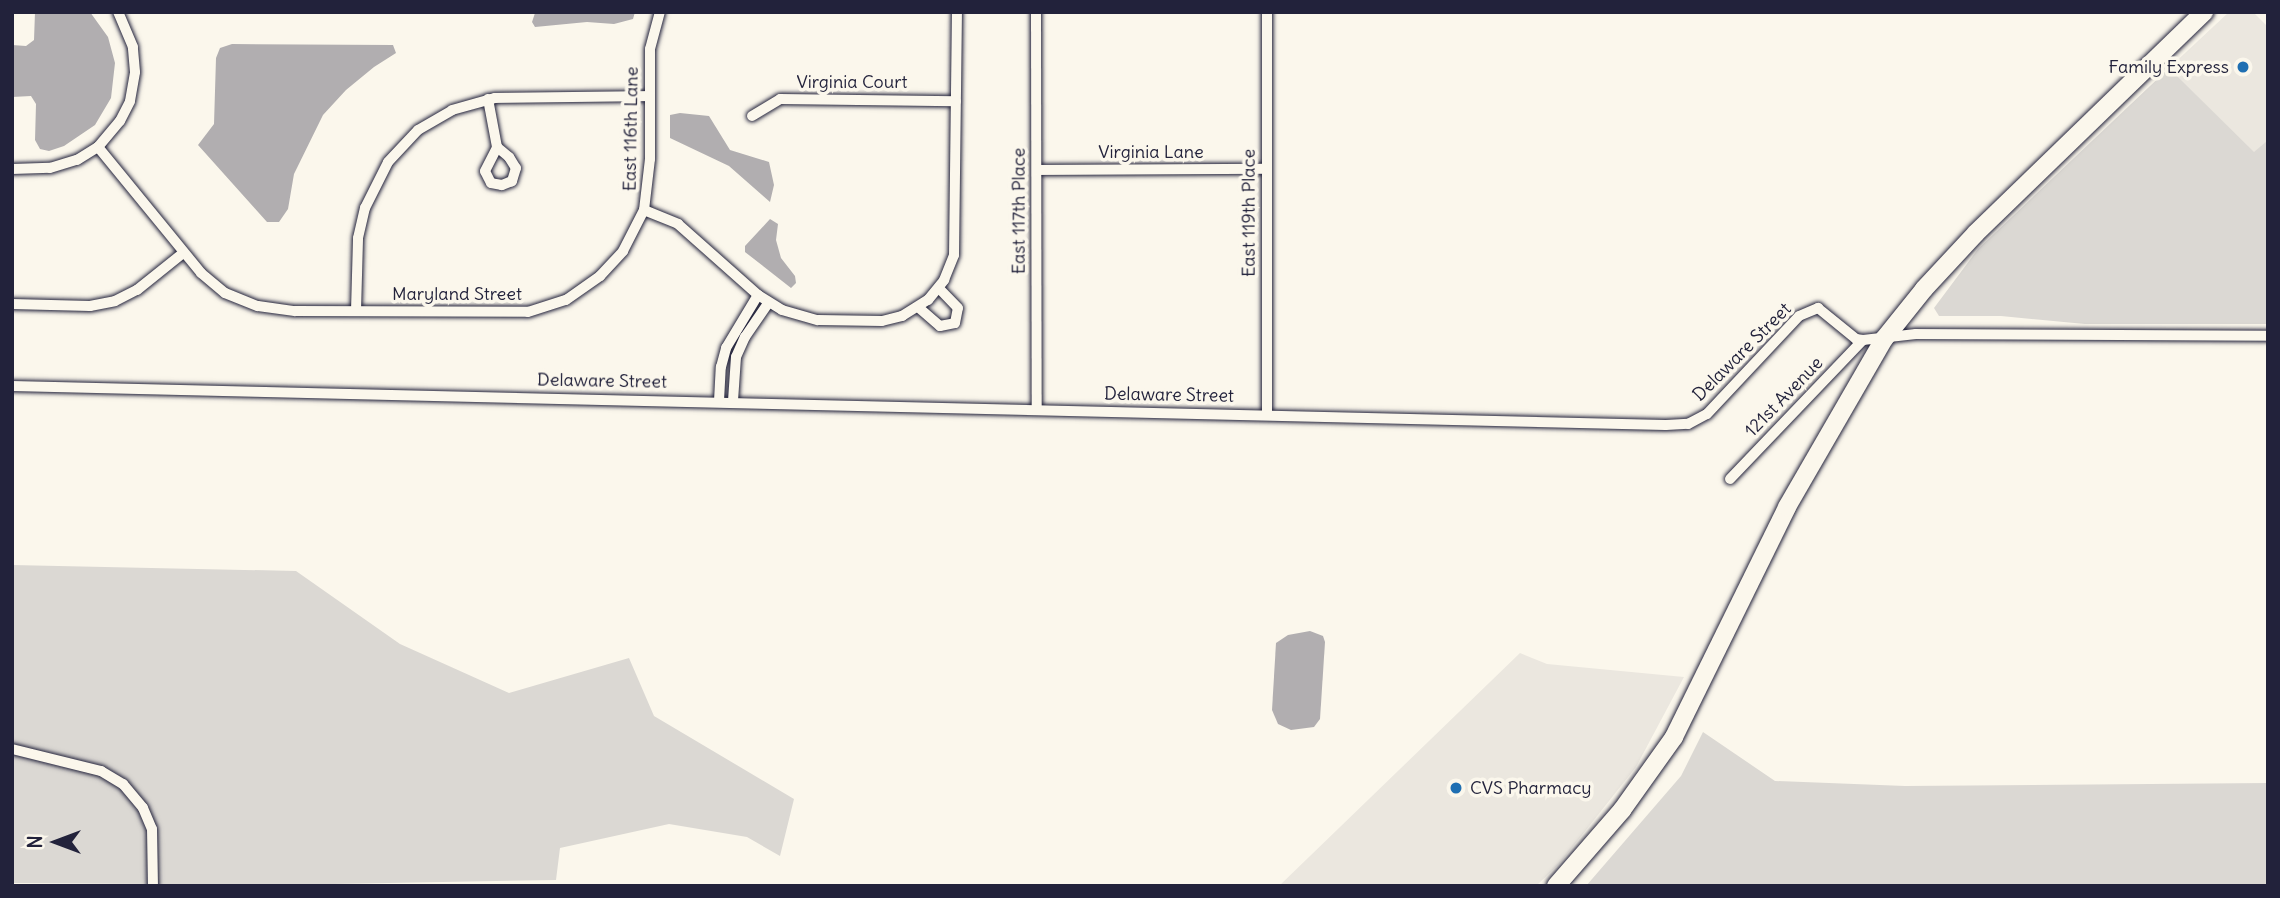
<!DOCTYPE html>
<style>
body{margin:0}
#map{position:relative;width:2280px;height:898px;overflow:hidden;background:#fbf7ec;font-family:Delius,sans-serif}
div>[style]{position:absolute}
.built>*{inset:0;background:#ebe7df}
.green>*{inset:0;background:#dbd8d3}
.water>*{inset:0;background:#b1aeb0}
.roads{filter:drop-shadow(0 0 2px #22223b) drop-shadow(0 0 2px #22223b)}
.minor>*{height:10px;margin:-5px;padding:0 5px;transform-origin:5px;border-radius:5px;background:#fbf7ec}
.primary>*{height:18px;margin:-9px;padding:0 9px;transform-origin:9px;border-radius:9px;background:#fbf7ec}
.dots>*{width:19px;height:19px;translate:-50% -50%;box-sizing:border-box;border:4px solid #fbf7ec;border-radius:50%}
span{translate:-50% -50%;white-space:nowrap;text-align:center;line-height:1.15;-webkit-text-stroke:7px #fbf7ec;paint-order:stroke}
.poi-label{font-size:18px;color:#22223b}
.right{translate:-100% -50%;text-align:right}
.left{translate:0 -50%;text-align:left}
.street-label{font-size:18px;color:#22223b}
.frame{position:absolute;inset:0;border:14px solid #22223b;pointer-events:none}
.north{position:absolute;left:21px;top:807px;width:70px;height:70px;-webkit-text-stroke:5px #fbf7ec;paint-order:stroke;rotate:270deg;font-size:19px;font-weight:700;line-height:28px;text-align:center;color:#22223b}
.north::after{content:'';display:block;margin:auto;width:24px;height:32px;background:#22223b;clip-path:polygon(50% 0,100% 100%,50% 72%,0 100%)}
</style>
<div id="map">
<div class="built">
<i style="clip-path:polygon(2229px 12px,2253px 12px,2268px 27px,2268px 140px,2254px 153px,2169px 68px)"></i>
<i style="clip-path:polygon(1520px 653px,1547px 664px,1684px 677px,1636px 767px,1559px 864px,1536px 886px,1279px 886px)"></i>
</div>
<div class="green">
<i style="clip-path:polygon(2169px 68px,2254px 152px,2268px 140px,2268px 324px,2085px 324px,2001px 316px,1939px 316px,1934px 308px,1978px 249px)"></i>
<i style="clip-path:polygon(12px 565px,296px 571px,400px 644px,509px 693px,629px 658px,654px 716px,794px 799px,780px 856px,747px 837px,669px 824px,560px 848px,556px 880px,280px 885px,12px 883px)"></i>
<i style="clip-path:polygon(1703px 732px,1775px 781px,1905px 786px,2268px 783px,2268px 886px,1586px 886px,1681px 776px)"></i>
</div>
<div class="water">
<i style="clip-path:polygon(35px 12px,90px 12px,108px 37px,115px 63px,111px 98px,95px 125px,64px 146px,49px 151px,40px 149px,35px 140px,36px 104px,31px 96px,12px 97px,12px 45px,26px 46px,34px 40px)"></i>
<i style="clip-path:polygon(545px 12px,635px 12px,633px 19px,614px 24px,587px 22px,535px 27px,532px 22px,535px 13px)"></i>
<i style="clip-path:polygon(232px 44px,393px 45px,396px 53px,374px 67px,346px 90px,323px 115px,294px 174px,288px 209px,279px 222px,267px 222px,198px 145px,214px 124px,216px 58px,220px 48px)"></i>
<i style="clip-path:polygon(680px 113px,709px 116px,730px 150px,769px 162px,774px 185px,770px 202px,729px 166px,670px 138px,670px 115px)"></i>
<i style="clip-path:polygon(770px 219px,778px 224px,776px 240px,781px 258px,795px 276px,796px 283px,791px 288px,745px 252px,745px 246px)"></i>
<i style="clip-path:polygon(1310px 631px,1323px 636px,1325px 642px,1320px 719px,1314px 727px,1291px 730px,1278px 724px,1272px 710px,1276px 643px,1288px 635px)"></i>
</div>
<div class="roads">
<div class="minor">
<i style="left:1036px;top:12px;width:397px;rotate:89.9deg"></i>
<i style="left:1267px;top:12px;width:402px;rotate:90deg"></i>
<i style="left:488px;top:99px;width:49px;rotate:79.4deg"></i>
<i style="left:497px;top:147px;width:16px;rotate:40deg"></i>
<i style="left:509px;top:157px;width:13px;rotate:58deg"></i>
<i style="left:516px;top:168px;width:14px;rotate:107deg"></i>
<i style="left:512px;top:181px;width:11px;rotate:158deg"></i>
<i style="left:502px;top:185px;width:11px;rotate:-170deg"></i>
<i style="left:491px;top:183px;width:13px;rotate:-117deg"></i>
<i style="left:485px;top:171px;width:27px;rotate:-63deg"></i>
<i style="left:752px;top:116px;width:33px;rotate:-31deg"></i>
<i style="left:780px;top:99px;width:176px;rotate:0.7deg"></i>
<i style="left:98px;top:147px;width:163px;rotate:50.7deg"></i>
<i style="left:201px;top:273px;width:31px;rotate:40deg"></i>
<i style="left:225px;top:293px;width:35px;rotate:22deg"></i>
<i style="left:258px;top:306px;width:37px;rotate:8deg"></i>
<i style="left:295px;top:311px;width:233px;rotate:0.2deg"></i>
<i style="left:528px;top:312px;width:40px;rotate:-18deg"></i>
<i style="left:566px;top:300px;width:42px;rotate:-35.2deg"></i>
<i style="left:600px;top:276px;width:34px;rotate:-47deg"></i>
<i style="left:623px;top:251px;width:46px;rotate:-62.9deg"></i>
<i style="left:644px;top:210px;width:37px;rotate:22deg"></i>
<i style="left:678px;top:224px;width:107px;rotate:41.6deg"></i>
<i style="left:758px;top:295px;width:28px;rotate:32deg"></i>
<i style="left:782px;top:310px;width:37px;rotate:16deg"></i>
<i style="left:818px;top:320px;width:64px;rotate:0.9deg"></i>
<i style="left:882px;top:321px;width:21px;rotate:-14deg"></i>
<i style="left:902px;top:316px;width:31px;rotate:-32deg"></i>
<i style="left:928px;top:300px;width:26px;rotate:-51deg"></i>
<i style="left:944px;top:280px;width:27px;rotate:-68deg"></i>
<i style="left:954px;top:255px;width:243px;rotate:-89.3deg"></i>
<i style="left:12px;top:169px;width:38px;rotate:-2deg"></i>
<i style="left:50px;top:168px;width:28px;rotate:-17deg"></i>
<i style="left:77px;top:160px;width:25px;rotate:-32deg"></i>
<i style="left:98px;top:147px;width:34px;rotate:-50deg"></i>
<i style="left:120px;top:121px;width:22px;rotate:-63deg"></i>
<i style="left:130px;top:101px;width:29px;rotate:-80deg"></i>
<i style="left:135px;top:72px;width:25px;rotate:-95deg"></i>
<i style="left:133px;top:47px;width:38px;rotate:-113deg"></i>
<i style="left:1037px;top:170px;width:229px;rotate:-0.3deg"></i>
<i style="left:644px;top:210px;width:51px;rotate:-83.3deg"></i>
<i style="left:650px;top:159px;width:110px;rotate:-90deg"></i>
<i style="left:650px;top:49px;width:38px;rotate:-75deg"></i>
<i style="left:12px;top:304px;width:78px;rotate:1.5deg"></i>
<i style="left:90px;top:306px;width:25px;rotate:-11deg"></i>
<i style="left:115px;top:301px;width:25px;rotate:-27deg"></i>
<i style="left:137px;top:290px;width:59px;rotate:-38.8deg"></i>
<i style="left:918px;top:307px;width:29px;rotate:41deg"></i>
<i style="left:940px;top:326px;width:15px;rotate:-11deg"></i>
<i style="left:955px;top:323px;width:15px;rotate:-79deg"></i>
<i style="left:958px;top:308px;width:28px;rotate:-134deg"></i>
<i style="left:356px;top:311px;width:73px;rotate:-88.4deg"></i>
<i style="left:358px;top:238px;width:31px;rotate:-77deg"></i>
<i style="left:365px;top:208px;width:51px;rotate:-63.4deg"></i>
<i style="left:388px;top:162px;width:44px;rotate:-46.8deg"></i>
<i style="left:418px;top:130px;width:39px;rotate:-30deg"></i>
<i style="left:452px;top:110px;width:45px;rotate:-15.6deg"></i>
<i style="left:495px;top:98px;width:155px;rotate:-0.7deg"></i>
<i style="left:12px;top:386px;width:1654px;rotate:1.35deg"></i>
<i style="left:1666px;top:425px;width:22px;rotate:-3deg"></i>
<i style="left:1688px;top:424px;width:21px;rotate:-28deg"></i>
<i style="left:1707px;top:414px;width:134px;rotate:-46.8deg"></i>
<i style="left:1799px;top:316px;width:21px;rotate:-23deg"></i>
<i style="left:1818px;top:308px;width:49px;rotate:39.2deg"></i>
<i style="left:1856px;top:339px;width:7px;rotate:8deg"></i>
<i style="left:1863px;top:340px;width:53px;rotate:-6.5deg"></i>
<i style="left:1916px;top:334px;width:352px;rotate:0.3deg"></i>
<i style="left:719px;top:401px;width:34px;rotate:-87deg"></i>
<i style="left:721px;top:367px;width:20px;rotate:-75deg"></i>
<i style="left:726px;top:348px;width:62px;rotate:-58.9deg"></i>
<i style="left:733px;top:401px;width:44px;rotate:-86.1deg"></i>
<i style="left:736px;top:357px;width:22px;rotate:-66deg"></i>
<i style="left:745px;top:337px;width:42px;rotate:-55.6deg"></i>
<i style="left:1730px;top:479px;width:192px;rotate:-46.3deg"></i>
<i style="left:12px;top:749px;width:92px;rotate:13.9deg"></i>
<i style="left:101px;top:771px;width:26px;rotate:31deg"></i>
<i style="left:123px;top:784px;width:31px;rotate:50deg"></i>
<i style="left:143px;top:808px;width:23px;rotate:67deg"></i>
<i style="left:152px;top:829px;width:57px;rotate:89deg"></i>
</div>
<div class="primary">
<i style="left:1556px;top:886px;width:101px;rotate:-49deg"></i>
<i style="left:1622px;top:810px;width:90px;rotate:-54.5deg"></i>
<i style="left:1674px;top:737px;width:256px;rotate:-63.8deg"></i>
<i style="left:1787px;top:507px;width:194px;rotate:-60deg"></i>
<i style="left:1884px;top:339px;width:64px;rotate:-51.3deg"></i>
<i style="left:1924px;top:289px;width:76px;rotate:-47.1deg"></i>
<i style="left:1976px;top:233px;width:318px;rotate:-44.1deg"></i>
</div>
</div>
<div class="dots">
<i style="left:2243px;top:67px;background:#1f6fb2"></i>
<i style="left:1456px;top:788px;background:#1f6fb2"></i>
</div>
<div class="poi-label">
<span class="right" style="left:2229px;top:67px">Family Express</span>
<span class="left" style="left:1470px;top:788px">CVS Pharmacy</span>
</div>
<div class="street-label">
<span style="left:852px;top:82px">Virginia Court</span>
<span style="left:631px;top:129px;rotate:-89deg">East 116th Lane</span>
<span style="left:1151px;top:152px">Virginia Lane</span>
<span style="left:1019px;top:211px;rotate:-90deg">East 117th Place</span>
<span style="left:1249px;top:213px;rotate:-90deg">East 119th Place</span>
<span style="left:457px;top:294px">Maryland Street</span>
<span style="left:1742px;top:352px;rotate:-45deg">Delaware Street</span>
<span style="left:602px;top:381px;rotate:1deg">Delaware Street</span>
<span style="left:1169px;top:395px;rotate:1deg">Delaware Street</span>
<span style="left:1784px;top:397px;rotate:-46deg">121st Avenue</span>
</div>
<div class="frame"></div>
<div class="north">N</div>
</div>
